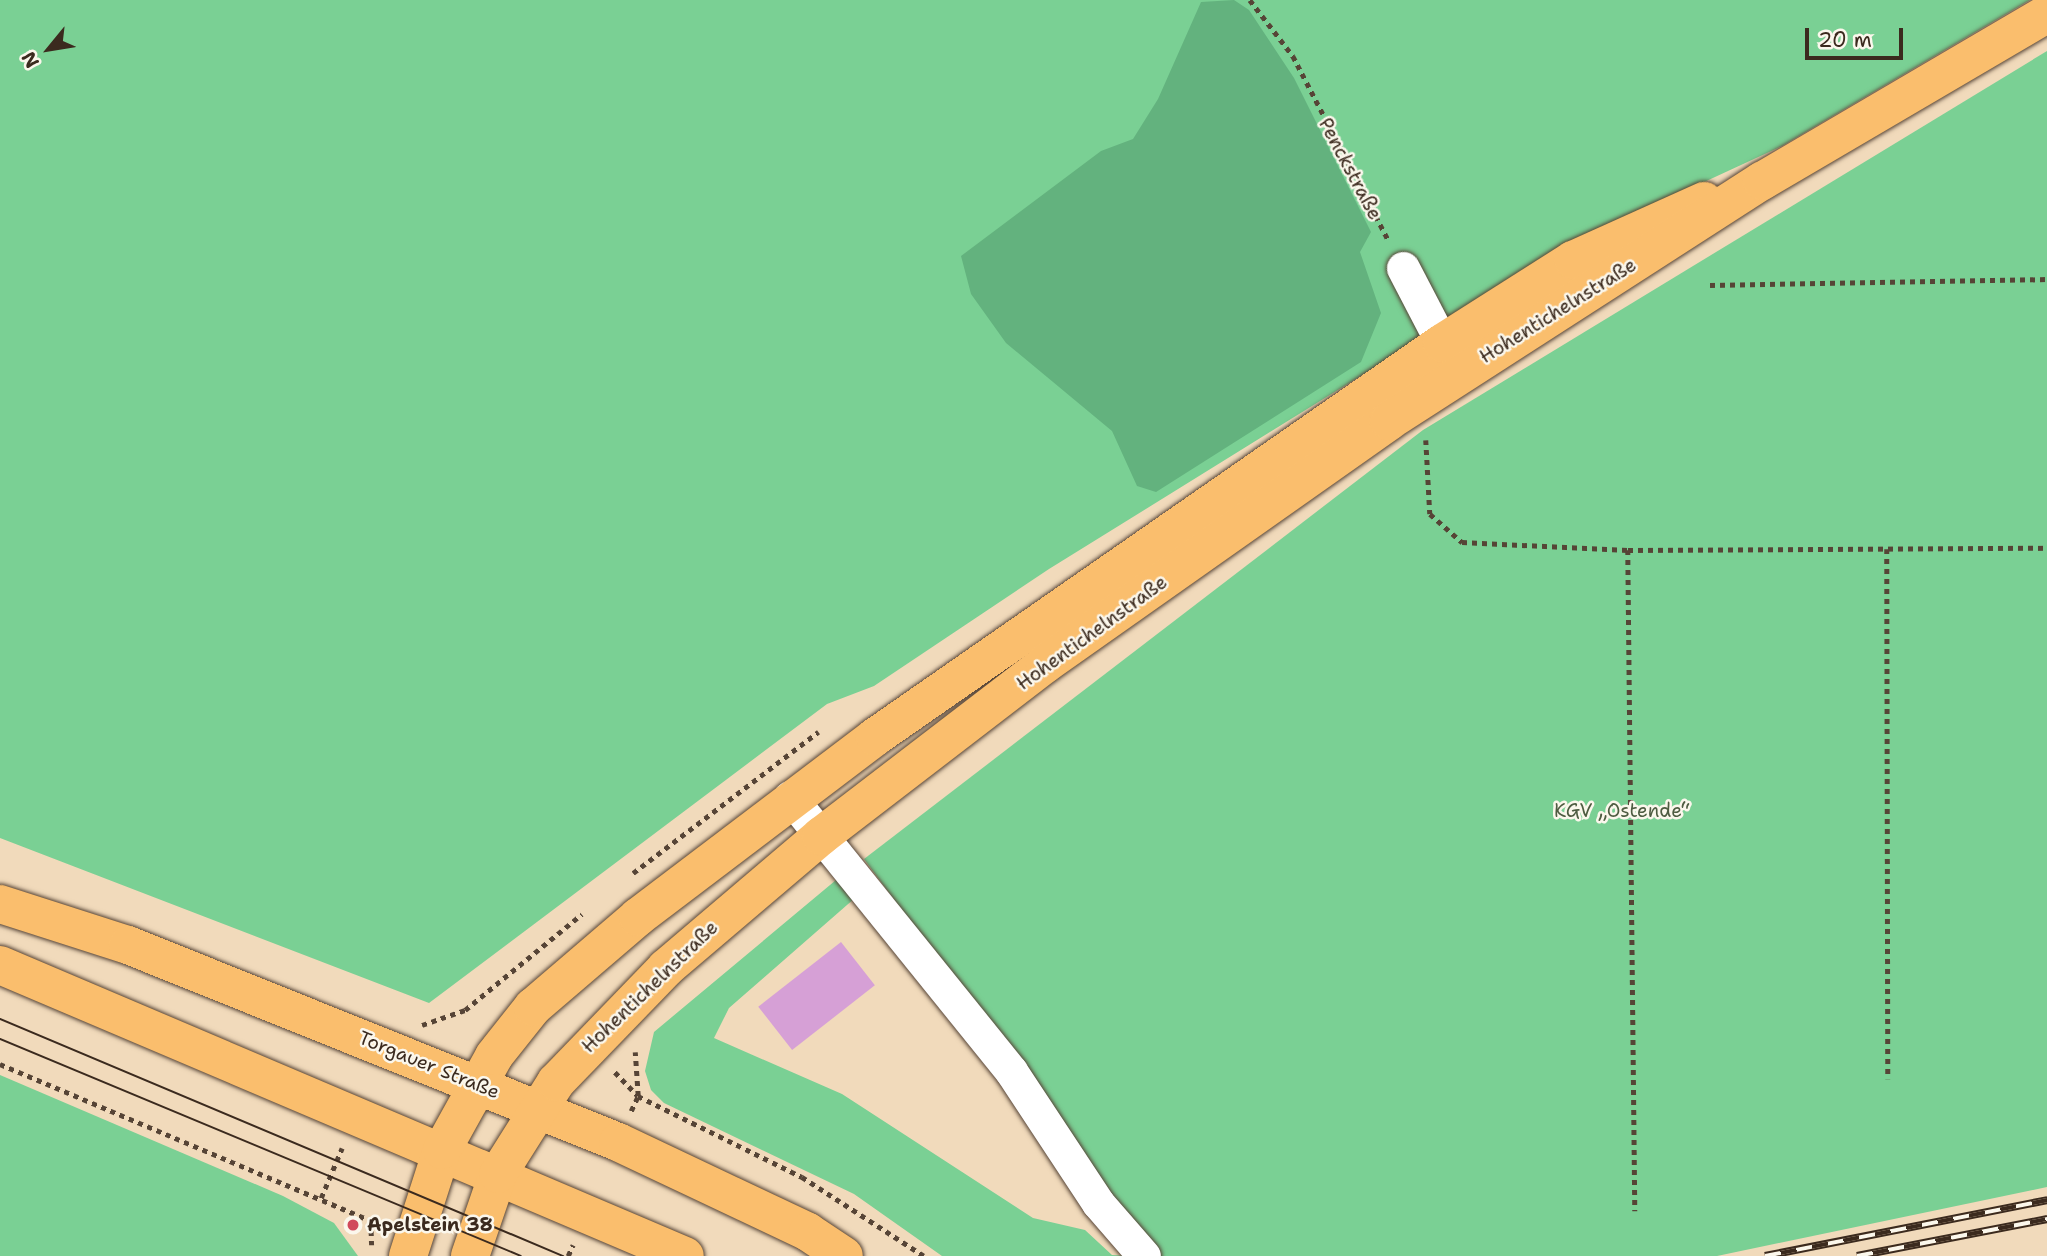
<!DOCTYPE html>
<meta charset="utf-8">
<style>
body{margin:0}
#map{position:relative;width:2047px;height:1256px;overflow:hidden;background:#f1dabb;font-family:"Shantell Sans",sans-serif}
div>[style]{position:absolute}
.green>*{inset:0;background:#7ad094}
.forest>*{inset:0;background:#63b27e}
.building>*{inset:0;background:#d6a0d6;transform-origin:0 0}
.path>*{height:4.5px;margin-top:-2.25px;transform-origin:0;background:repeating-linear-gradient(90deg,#564436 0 5px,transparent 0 10px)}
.roads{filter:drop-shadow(0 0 2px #564436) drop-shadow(0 0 2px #564436)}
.minor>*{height:33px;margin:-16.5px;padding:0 16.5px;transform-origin:16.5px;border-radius:16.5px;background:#fff}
.major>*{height:38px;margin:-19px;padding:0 19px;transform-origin:19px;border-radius:19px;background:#fabe6d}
.tram>*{height:2px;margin:-1px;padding:0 1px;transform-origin:1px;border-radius:1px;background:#3b2a1e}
.rail>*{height:8px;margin-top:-4px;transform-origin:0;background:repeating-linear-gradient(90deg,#fbf7ec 0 16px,#3b2a1e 0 32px);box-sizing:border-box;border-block:2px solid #3b2a1e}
.dots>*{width:19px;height:19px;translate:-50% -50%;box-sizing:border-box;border:4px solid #fbf7ec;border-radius:50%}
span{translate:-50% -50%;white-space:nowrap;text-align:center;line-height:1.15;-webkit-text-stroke:5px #fbf7ec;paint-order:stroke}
.street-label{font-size:19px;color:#3b2a1e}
.park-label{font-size:19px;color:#4e5c41}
.poi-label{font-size:19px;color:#3b2a1e;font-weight:700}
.left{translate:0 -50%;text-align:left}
.north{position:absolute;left:14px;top:14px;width:70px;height:70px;-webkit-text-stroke:5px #fbf7ec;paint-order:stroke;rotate:240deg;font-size:19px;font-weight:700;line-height:28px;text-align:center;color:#3b2a1e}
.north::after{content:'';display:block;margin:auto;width:24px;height:32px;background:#3b2a1e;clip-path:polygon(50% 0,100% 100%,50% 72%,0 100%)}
.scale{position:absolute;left:1805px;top:28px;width:98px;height:32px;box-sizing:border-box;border:4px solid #3b2a1e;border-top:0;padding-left:9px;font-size:21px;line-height:24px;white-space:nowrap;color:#3b2a1e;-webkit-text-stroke:5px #fbf7ec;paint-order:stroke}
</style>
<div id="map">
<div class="green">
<i style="clip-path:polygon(0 0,2030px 0,1782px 146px,1585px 237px,1049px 569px,874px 686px,827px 704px,429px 1003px,0 838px)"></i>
<i style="clip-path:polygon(2047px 51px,2047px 1187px,1717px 1256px,1158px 1256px,864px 859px,1423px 430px)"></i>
<i style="clip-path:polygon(836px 880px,855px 898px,729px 1008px,714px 1038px,842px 1094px,1033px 1218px,1085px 1230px,1112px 1255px,1130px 1256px,942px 1256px,854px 1194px,664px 1103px,651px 1090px,645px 1071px,654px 1032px)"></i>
<i style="clip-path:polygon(0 1075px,283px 1196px,334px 1223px,358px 1256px,0 1256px)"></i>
</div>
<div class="forest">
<i style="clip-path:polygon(1234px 0,1249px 10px,1294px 78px,1371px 232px,1360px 252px,1381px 313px,1361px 362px,1156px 492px,1137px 486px,1112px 431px,1006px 343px,971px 294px,961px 256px,1101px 151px,1133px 139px,1158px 99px,1201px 2px)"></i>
</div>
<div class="building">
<i style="left:841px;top:942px;width:55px;height:105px;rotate:52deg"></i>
</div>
<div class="path">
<i style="left:1250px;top:0;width:71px;rotate:52.5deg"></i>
<i style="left:1293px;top:56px;width:208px;rotate:62.6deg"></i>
<i style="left:1710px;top:285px;width:337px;rotate:-1deg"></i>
<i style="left:1426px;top:440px;width:74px;rotate:86.9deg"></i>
<i style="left:1430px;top:514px;width:43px;rotate:41.2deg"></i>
<i style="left:1462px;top:542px;width:166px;rotate:2.8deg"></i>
<i style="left:1628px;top:550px;width:419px;rotate:-0.3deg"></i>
<i style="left:1887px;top:549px;width:530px;rotate:89.89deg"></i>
<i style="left:1628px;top:550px;width:661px;rotate:89.39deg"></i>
<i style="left:633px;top:873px;width:233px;rotate:-37.3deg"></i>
<i style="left:422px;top:1025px;width:46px;rotate:-19.2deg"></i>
<i style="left:465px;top:1010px;width:151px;rotate:-39.4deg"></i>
<i style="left:0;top:1064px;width:416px;rotate:22.9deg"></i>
<i style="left:615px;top:1072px;width:33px;rotate:46deg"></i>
<i style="left:638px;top:1096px;width:183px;rotate:26.3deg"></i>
<i style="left:802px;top:1177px;width:145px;rotate:32.9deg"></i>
<i style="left:631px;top:1111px;width:17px;rotate:-65deg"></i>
<i style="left:638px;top:1096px;width:44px;rotate:-93.9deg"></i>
<i style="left:321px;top:1198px;width:54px;rotate:-67.2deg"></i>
<i style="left:371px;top:1221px;width:24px;rotate:88deg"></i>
<i style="left:568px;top:1256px;width:12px;rotate:-66deg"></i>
</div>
<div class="roads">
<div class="minor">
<i style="left:1403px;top:268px;width:85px;rotate:62.5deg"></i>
<i style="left:790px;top:797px;width:352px;rotate:51.1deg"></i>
<i style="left:1011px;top:1071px;width:158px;rotate:56.6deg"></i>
<i style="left:1098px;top:1203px;width:70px;rotate:49deg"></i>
</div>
<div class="major">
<i style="left:0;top:904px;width:134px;rotate:17.8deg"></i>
<i style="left:128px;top:945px;width:528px;rotate:21.9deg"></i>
<i style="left:618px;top:1142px;width:210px;rotate:25.3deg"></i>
<i style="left:808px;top:1232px;width:43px;rotate:33.7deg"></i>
<i style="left:0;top:965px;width:744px;rotate:23.02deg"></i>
<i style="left:408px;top:1256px;width:111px;rotate:-72.2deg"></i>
<i style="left:442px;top:1150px;width:107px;rotate:-61deg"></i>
<i style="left:494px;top:1056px;width:63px;rotate:-51.5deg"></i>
<i style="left:533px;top:1007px;width:138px;rotate:-40.6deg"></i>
<i style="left:638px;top:917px;width:298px;rotate:-37.2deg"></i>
<i style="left:875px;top:737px;width:690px;rotate:-34.79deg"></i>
<i style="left:1442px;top:343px;width:155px;rotate:-32.4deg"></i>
<i style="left:1573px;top:260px;width:144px;rotate:-24.2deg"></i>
<i style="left:470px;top:1256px;width:87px;rotate:-71.1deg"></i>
<i style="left:498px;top:1174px;width:109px;rotate:-57.8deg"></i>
<i style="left:556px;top:1082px;width:158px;rotate:-46deg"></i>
<i style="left:666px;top:968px;width:204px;rotate:-40.4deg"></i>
<i style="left:821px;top:836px;width:282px;rotate:-37.5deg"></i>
<i style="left:1045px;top:664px;width:421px;rotate:-35.2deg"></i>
<i style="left:1389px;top:421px;width:444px;rotate:-32.8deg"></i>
<i style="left:1762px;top:181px;width:330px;rotate:-30.4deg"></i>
</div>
</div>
<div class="tram">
<i style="left:0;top:1019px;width:611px;rotate:22.83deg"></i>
<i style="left:0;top:1039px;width:564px;rotate:22.61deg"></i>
</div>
<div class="rail">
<i style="left:1765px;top:1256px;width:288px;rotate:-11.2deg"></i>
<i style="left:1857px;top:1256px;width:194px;rotate:-11deg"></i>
</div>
<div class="dots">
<i style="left:353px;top:1225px;background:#d1495b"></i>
</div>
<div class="street-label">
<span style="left:1350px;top:169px;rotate:62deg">Penckstraße</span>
<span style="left:1558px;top:311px;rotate:-32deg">Hohentichelnstraße</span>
<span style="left:1092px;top:633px;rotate:-36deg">Hohentichelnstraße</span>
<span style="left:650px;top:987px;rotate:-44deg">Hohentichelnstraße</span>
<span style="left:429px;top:1065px;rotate:22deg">Torgauer Straße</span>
</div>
<div class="park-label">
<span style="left:1622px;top:811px">KGV „Ostende“</span>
</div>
<div class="poi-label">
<span class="left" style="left:367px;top:1225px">Apelstein 38</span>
</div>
<div class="north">N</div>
<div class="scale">20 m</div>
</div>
